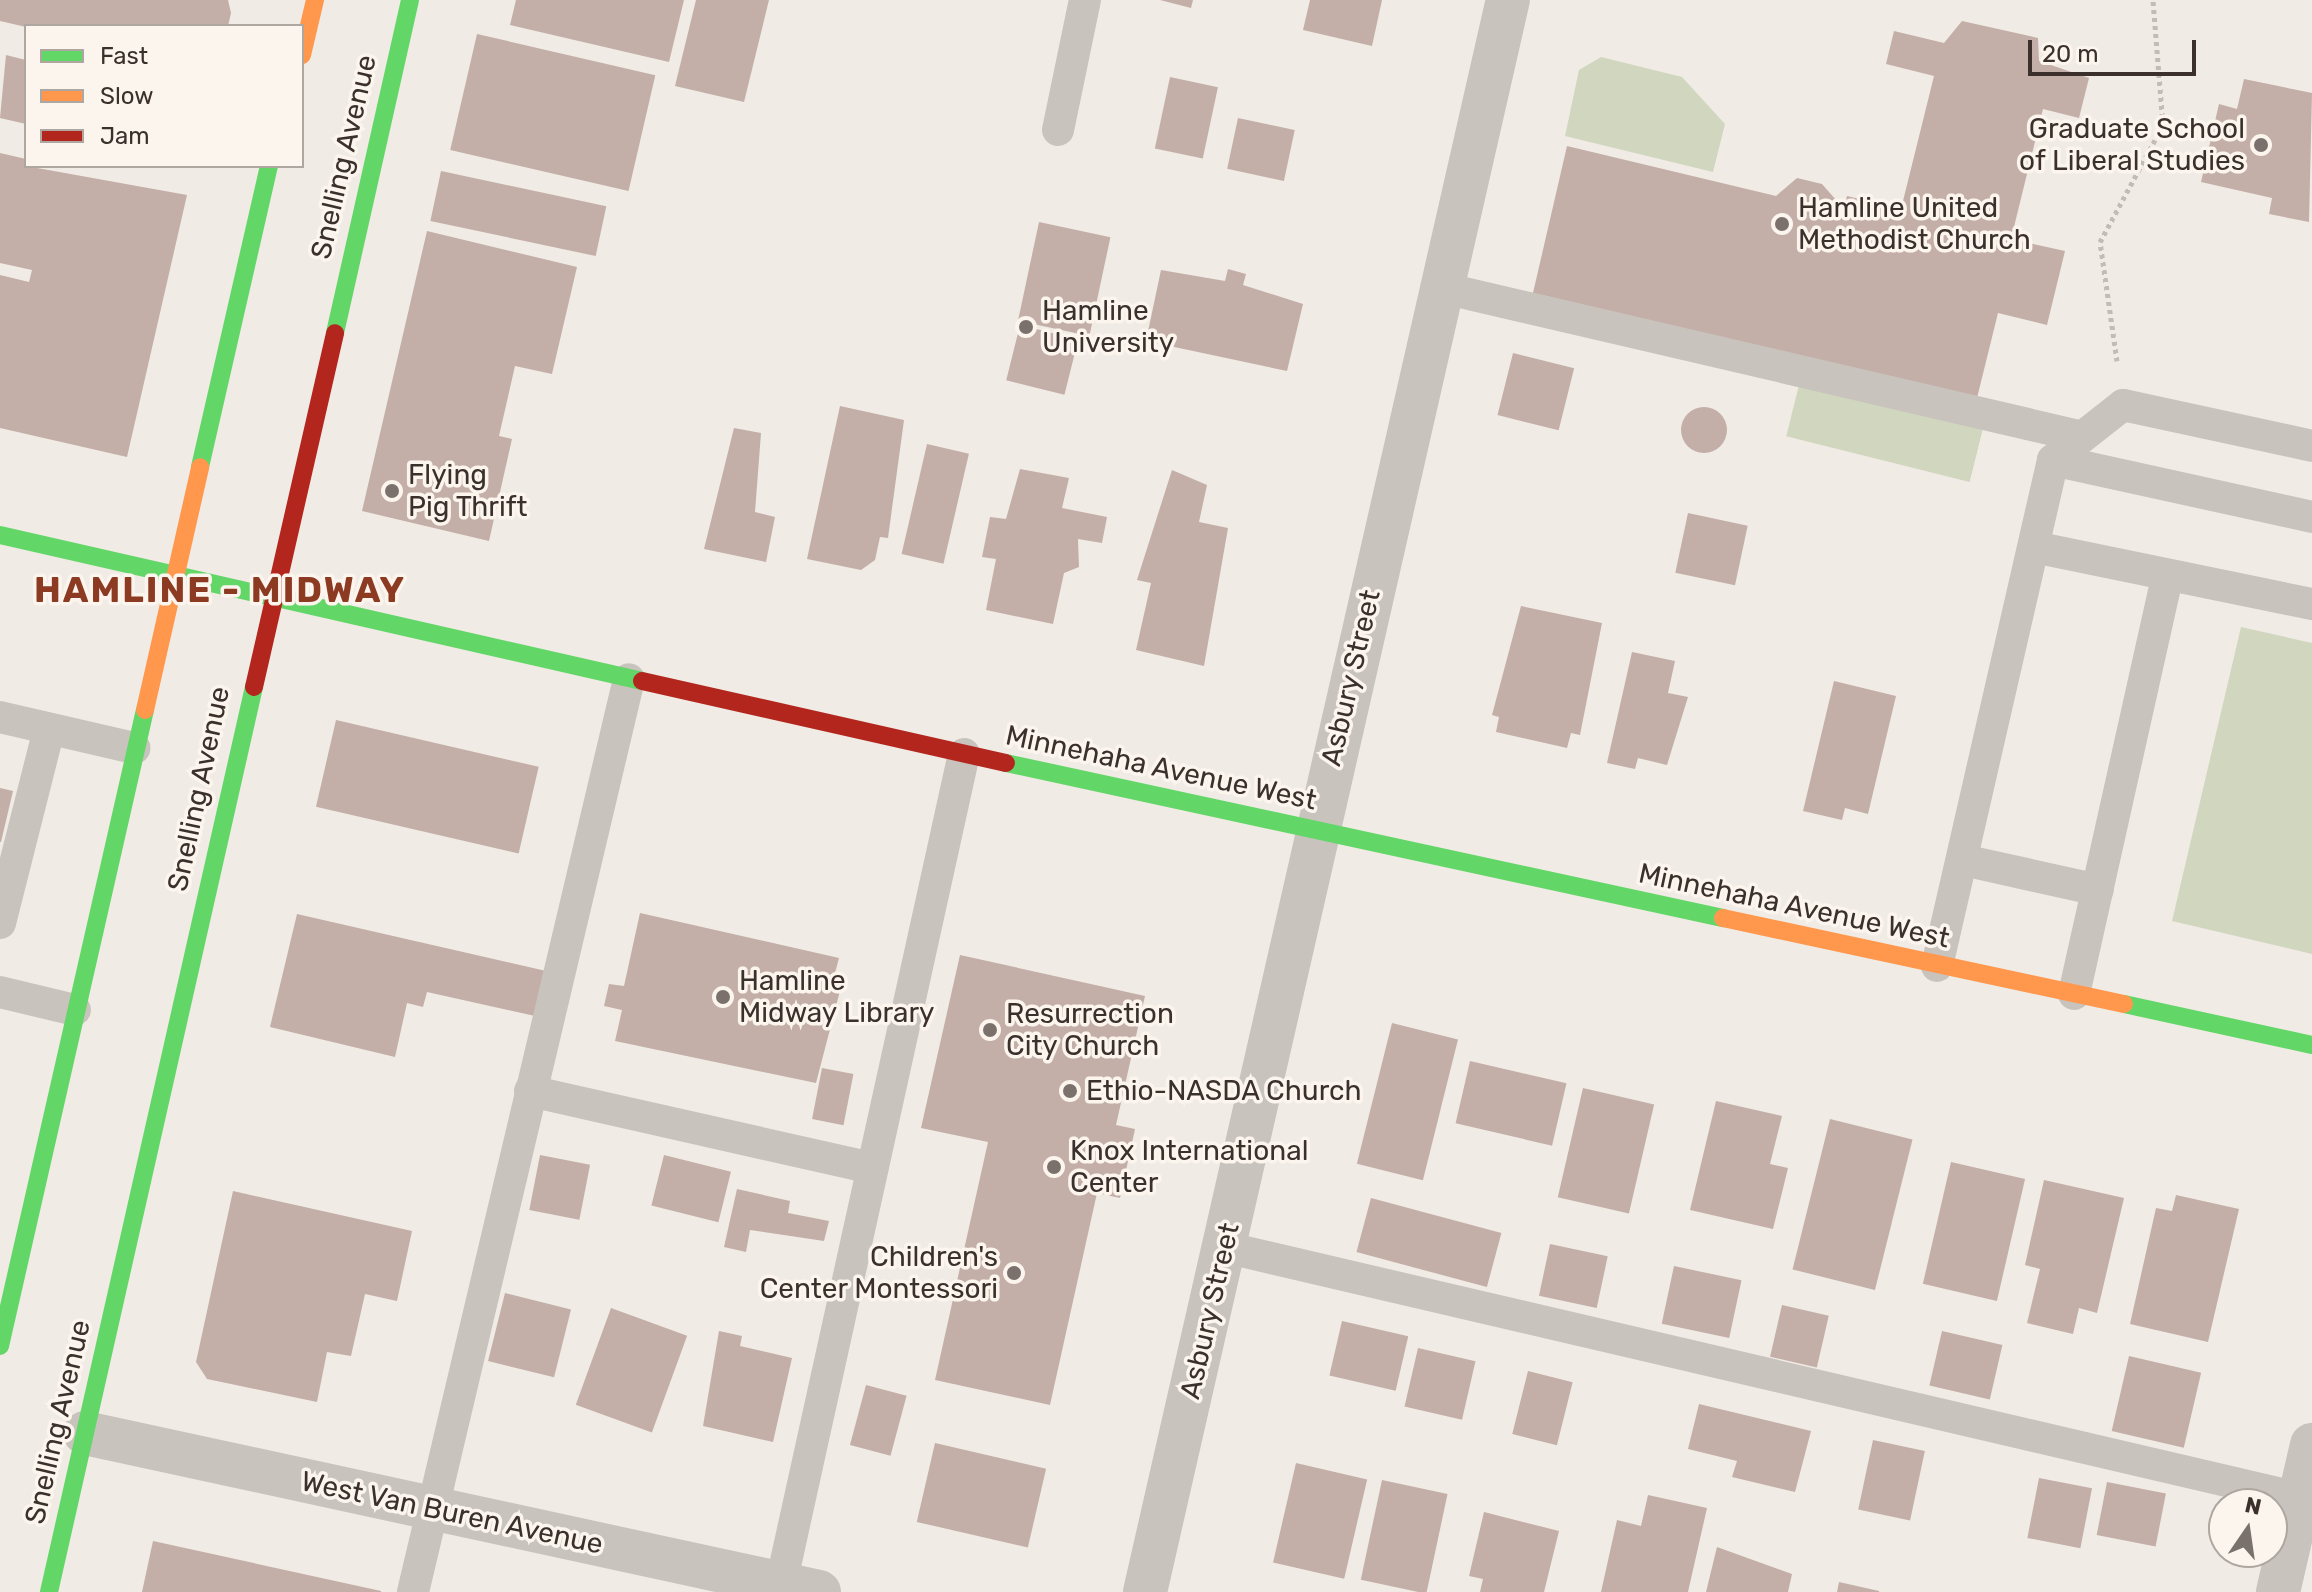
<!DOCTYPE html>
<style>
body{margin:0}
#map{position:relative;width:2312px;height:1592px;overflow:hidden;background:#f0ebe5;font-family:Rubik,sans-serif}
div>[style]{position:absolute}
.green>*{inset:0;background:#d1d6bf;transform-origin:0 0}
.building>*{inset:0;background:#c3afa7;transform-origin:0 0}
.round{border-radius:50%}
.path>*{height:5px;margin-top:-2.5px;transform-origin:0;background:repeating-linear-gradient(90deg,#c2bbb6 0 4px,transparent 0 8px)}
.lane>*{height:32px;margin:-16px;padding:0 16px;transform-origin:16px;border-radius:16px;background:#c9c3be}
.street>*{height:44px;margin:-22px;padding:0 22px;transform-origin:22px;border-radius:22px;background:#c9c3be}
.fast>*{height:18px;margin:-9px;padding:0 9px;transform-origin:9px;border-radius:9px;background:#63d668}
.slow>*{height:18px;margin:-9px;padding:0 9px;transform-origin:9px;border-radius:9px;background:#ff974d}
.jam>*{height:18px;margin:-9px;padding:0 9px;transform-origin:9px;border-radius:9px;background:#b3261e}
.dots>*{width:22px;height:22px;translate:-50% -50%;box-sizing:border-box;border:4px solid #fbf5ee;border-radius:50%}
span{translate:-50% -50%;white-space:nowrap;text-align:center;line-height:1.15;-webkit-text-stroke:7px #fbf5ee;paint-order:stroke}
.poi-label{font-size:28px;color:#3b302b}
.right{translate:-100% -50%;text-align:right}
.left{translate:0 -50%;text-align:left}
.street-label{font-size:28px;color:#3b302b}
.district-label{font-size:36px;color:#8c3b22;font-weight:700;letter-spacing:2px}
.legend{position:absolute;left:24px;top:24px;width:280px;height:144px;box-sizing:border-box;background:#fbf5ee;border:2px solid #aea6a0;margin:0;padding:10px 14px;list-style:none;font-size:24px;color:#3b302b}
.legend li{display:flex;align-items:center;gap:16px;height:40px}
.legend b{width:40px;border:2px solid #aea6a0}
.north{position:absolute;left:2208px;top:1488px;width:80px;height:80px;box-sizing:border-box;background:#fbf5ee;border:2px solid #aea6a0;border-radius:50%;rotate:13deg;font-size:22px;font-weight:700;line-height:32px;text-align:center;color:#3b302b}
.north::after{content:'';display:block;margin:auto;width:28px;height:36px;background:#7a716c;clip-path:polygon(50% 0,100% 100%,50% 72%,0 100%)}
.scale{position:absolute;left:2028px;top:40px;width:168px;height:36px;box-sizing:border-box;border:4px solid #3b302b;border-top:0;padding-left:10px;font-size:24px;line-height:28px;white-space:nowrap;color:#3b302b;-webkit-text-stroke:6px #fbf5ee;paint-order:stroke}
</style>
<div id="map">
<div class="green">
<i style="clip-path:polygon(1601px 57px,1682px 77px,1725px 124px,1713px 172px,1565px 136px,1579px 70px)"></i>
<i style="left:1801px;top:377px;width:189px;height:61px;rotate:14deg"></i>
<i style="clip-path:polygon(2241px 627px,2312px 643px,2312px 954px,2172px 921px)"></i>
</div>
<div class="building">
<i style="clip-path:polygon(0 0,228px 0,231px 13px,228px 26px,26px 27px,0 21px)"></i>
<i style="clip-path:polygon(516px 0,684px 0,669px 62px,510px 25px)"></i>
<i style="clip-path:polygon(696px 0,769px 0,744px 102px,675px 86px)"></i>
<i style="clip-path:polygon(1160px 0,1193px 0,1191px 8px)"></i>
<i style="clip-path:polygon(1310px 0,1382px 0,1372px 46px,1303px 30px)"></i>
<i style="clip-path:polygon(1962px 21px,2038px 38px,2039px 61px,2089px 78px,2079px 118px,2043px 109px,2011px 239px,2065px 251px,2047px 325px,1998px 313px,1977px 398px,1533px 293px,1567px 146px,1776px 196px,1797px 178px,1822px 184px,1844px 209px,1847px 196px,1901px 209px,1934px 76px,1886px 64px,1894px 31px,1944px 43px)"></i>
<i style="left:477px;top:34px;width:183px;height:119px;rotate:13deg"></i>
<i style="clip-path:polygon(6px 55px,26px 60px,26px 124px,0 118px)"></i>
<i style="left:1170px;top:77px;width:49px;height:73px;rotate:12deg"></i>
<i style="clip-path:polygon(2244px 79px,2312px 93px,2309px 222px,2269px 214px,2272px 198px,2201px 182px,2219px 104px,2237px 109px)"></i>
<i style="left:1238px;top:118px;width:58px;height:52px;rotate:12deg"></i>
<i style="clip-path:polygon(0 153px,26px 159px,26px 166px,187px 195px,127px 457px,0 428px,0 275px,29px 282px,32px 270px,0 263px)"></i>
<i style="left:441px;top:171px;width:169px;height:51px;rotate:12deg"></i>
<i style="left:1039px;top:222px;width:73px;height:101px;rotate:12deg"></i>
<i style="clip-path:polygon(427px 231px,577px 267px,552px 374px,515px 366px,499px 436px,512px 439px,489px 541px,362px 511px)"></i>
<i style="clip-path:polygon(1228px 269px,1246px 274px,1243px 285px,1303px 304px,1287px 371px,1146px 341px,1161px 270px,1225px 281px)"></i>
<i style="left:1020px;top:325px;width:60px;height:57px;rotate:14deg"></i>
<i style="left:1513px;top:353px;width:63px;height:64px;rotate:14deg"></i>
<i style="clip-path:polygon(840px 406px,904px 420px,888px 538px,880px 537px,875px 560px,861px 570px,807px 559px)"></i>
<i class="round" style="left:1681px;top:407px;width:46px;height:46px"></i>
<i style="clip-path:polygon(734px 428px,761px 433px,755px 512px,775px 517px,766px 562px,704px 549px)"></i>
<i style="left:927px;top:444px;width:43px;height:113px;rotate:13deg"></i>
<i style="clip-path:polygon(1020px 469px,1069px 478px,1062px 508px,1107px 517px,1102px 543px,1078px 539px,1079px 567px,1064px 573px,1053px 624px,986px 610px,996px 559px,982px 557px,990px 517px,1006px 519px)"></i>
<i style="clip-path:polygon(1172px 470px,1207px 485px,1199px 522px,1228px 528px,1204px 666px,1136px 650px,1151px 583px,1137px 580px)"></i>
<i style="left:1688px;top:513px;width:61px;height:61px;rotate:12deg"></i>
<i style="clip-path:polygon(1521px 606px,1602px 623px,1580px 735px,1571px 733px,1567px 748px,1496px 732px,1499px 717px,1492px 715px)"></i>
<i style="clip-path:polygon(1632px 652px,1675px 661px,1668px 693px,1688px 697px,1667px 765px,1638px 758px,1635px 769px,1607px 763px)"></i>
<i style="clip-path:polygon(1834px 681px,1896px 696px,1868px 814px,1845px 808px,1842px 820px,1803px 811px)"></i>
<i style="left:336px;top:720px;width:208px;height:89px;rotate:13deg"></i>
<i style="clip-path:polygon(0 788px,13px 791px,1px 842px,0 842px)"></i>
<i style="clip-path:polygon(640px 913px,839px 958px,834px 977px,841px 987px,816px 1083px,615px 1041px,622px 1010px,604px 1006px,609px 984px,624px 986px)"></i>
<i style="clip-path:polygon(297px 914px,546px 971px,535px 1016px,427px 992px,423px 1007px,407px 1003px,395px 1057px,270px 1027px)"></i>
<i style="clip-path:polygon(960px 955px,1145px 996px,1116px 1125px,1135px 1129px,1120px 1198px,1097px 1193px,1050px 1405px,935px 1380px,988px 1142px,921px 1128px)"></i>
<i style="left:1392px;top:1023px;width:68px;height:145px;rotate:14deg"></i>
<i style="left:1470px;top:1061px;width:99px;height:64px;rotate:13deg"></i>
<i style="left:822px;top:1068px;width:32px;height:52px;rotate:11deg"></i>
<i style="left:1583px;top:1088px;width:73px;height:112px;rotate:13deg"></i>
<i style="clip-path:polygon(1716px 1101px,1782px 1116px,1770px 1164px,1788px 1168px,1773px 1229px,1690px 1210px)"></i>
<i style="left:1830px;top:1119px;width:85px;height:155px;rotate:14deg"></i>
<i style="left:540px;top:1155px;width:51px;height:56px;rotate:11deg"></i>
<i style="left:664px;top:1155px;width:69px;height:52px;rotate:14deg"></i>
<i style="left:1951px;top:1162px;width:76px;height:125px;rotate:13deg"></i>
<i style="clip-path:polygon(2044px 1180px,2124px 1198px,2097px 1313px,2079px 1308px,2073px 1334px,2027px 1323px,2040px 1269px,2025px 1265px)"></i>
<i style="clip-path:polygon(737px 1189px,790px 1201px,788px 1213px,829px 1221px,824px 1241px,750px 1230px,746px 1252px,724px 1247px)"></i>
<i style="clip-path:polygon(233px 1191px,412px 1231px,397px 1301px,365px 1294px,351px 1356px,327px 1352px,317px 1402px,207px 1379px,196px 1362px)"></i>
<i style="clip-path:polygon(2176px 1195px,2239px 1209px,2208px 1342px,2130px 1324px,2156px 1208px,2172px 1211px)"></i>
<i style="left:1371px;top:1198px;width:135px;height:56px;rotate:15deg"></i>
<i style="left:1550px;top:1244px;width:59px;height:53px;rotate:12deg"></i>
<i style="left:1674px;top:1266px;width:69px;height:59px;rotate:12deg"></i>
<i style="left:505px;top:1293px;width:68px;height:70px;rotate:14deg"></i>
<i style="left:1782px;top:1305px;width:48px;height:53px;rotate:13deg"></i>
<i style="left:611px;top:1308px;width:81px;height:103px;rotate:20deg"></i>
<i style="left:1342px;top:1321px;width:68px;height:56px;rotate:13deg"></i>
<i style="clip-path:polygon(719px 1331px,742px 1336px,740px 1346px,792px 1358px,773px 1442px,703px 1426px)"></i>
<i style="left:1942px;top:1331px;width:62px;height:56px;rotate:13deg"></i>
<i style="left:1418px;top:1348px;width:59px;height:60px;rotate:13deg"></i>
<i style="left:2129px;top:1356px;width:74px;height:77px;rotate:13deg"></i>
<i style="left:1528px;top:1371px;width:46px;height:65px;rotate:14deg"></i>
<i style="left:866px;top:1385px;width:42px;height:62px;rotate:15deg"></i>
<i style="clip-path:polygon(1699px 1404px,1811px 1431px,1795px 1492px,1732px 1477px,1737px 1461px,1688px 1449px)"></i>
<i style="left:1873px;top:1440px;width:53px;height:71px;rotate:12deg"></i>
<i style="left:935px;top:1443px;width:114px;height:81px;rotate:13deg"></i>
<i style="left:1296px;top:1463px;width:73px;height:102px;rotate:13deg"></i>
<i style="left:2039px;top:1478px;width:54px;height:61px;rotate:11deg"></i>
<i style="left:1382px;top:1480px;width:67px;height:102px;rotate:12deg"></i>
<i style="left:2107px;top:1482px;width:60px;height:54px;rotate:11deg"></i>
<i style="clip-path:polygon(1648px 1495px,1707px 1508px,1688px 1592px,1601px 1592px,1617px 1520px,1641px 1526px)"></i>
<i style="clip-path:polygon(1484px 1512px,1559px 1531px,1544px 1592px,1480px 1592px,1483px 1579px,1469px 1576px)"></i>
<i style="clip-path:polygon(153px 1541px,381px 1591px,381px 1592px,142px 1592px)"></i>
<i style="clip-path:polygon(1717px 1547px,1792px 1574px,1788px 1592px,1706px 1592px)"></i>
<i style="clip-path:polygon(1839px 1582px,1879px 1591px,1879px 1592px,1837px 1592px)"></i>
</div>
<div class="path">
<i style="left:2117px;top:361px;width:120px;rotate:-98.1deg"></i>
<i style="left:2100px;top:242px;width:133px;rotate:-61.7deg"></i>
<i style="left:2163px;top:125px;width:125px;rotate:-94.6deg"></i>
</div>
<div class="lane">
<i style="left:1058px;top:130px;width:133px;rotate:-78.3deg"></i>
<i style="left:1443px;top:288px;width:653px;rotate:13.1deg"></i>
<i style="left:2053px;top:460px;width:265px;rotate:12.4deg"></i>
<i style="left:2034px;top:547px;width:284px;rotate:11.6deg"></i>
<i style="left:0;top:717px;width:138px;rotate:13deg"></i>
<i style="left:1963px;top:860px;width:138px;rotate:12.5deg"></i>
<i style="left:0;top:923px;width:200px;rotate:-75.8deg"></i>
<i style="left:1937px;top:966px;width:519px;rotate:-77.09deg"></i>
<i style="left:2053px;top:460px;width:89px;rotate:-38.2deg"></i>
<i style="left:2123px;top:405px;width:193px;rotate:12.2deg"></i>
<i style="left:0;top:992px;width:77px;rotate:13.5deg"></i>
<i style="left:2074px;top:994px;width:429px;rotate:-77.4deg"></i>
<i style="left:530px;top:1091px;width:351px;rotate:12.7deg"></i>
<i style="left:1224px;top:1247px;width:1117px;rotate:13.14deg"></i>
<i style="left:781px;top:1584px;width:850px;rotate:-77.57deg"></i>
<i style="left:413px;top:1592px;width:938px;rotate:-76.69deg"></i>
</div>
<div class="street">
<i style="left:85px;top:1433px;width:751px;rotate:12.22deg"></i>
<i style="left:1145px;top:1592px;width:1633px;rotate:-77.16deg"></i>
<i style="left:2278px;top:1592px;width:151px;rotate:-77deg"></i>
</div>
<div class="fast">
<i style="left:335px;top:333px;width:341px;rotate:-77.3deg"></i>
<i style="left:200px;top:467px;width:309px;rotate:-77.1deg"></i>
<i style="left:0;top:535px;width:658px;rotate:12.81deg"></i>
<i style="left:1006px;top:763px;width:734px;rotate:12.2deg"></i>
<i style="left:2124px;top:1004px;width:192px;rotate:12.3deg"></i>
<i style="left:0;top:1346px;width:652px;rotate:-77.16deg"></i>
<i style="left:49px;top:1592px;width:928px;rotate:-77.24deg"></i>
</div>
<div class="slow">
<i style="left:302px;top:55px;width:57px;rotate:-76.7deg"></i>
<i style="left:145px;top:710px;width:249px;rotate:-77.2deg"></i>
<i style="left:1723px;top:918px;width:410px;rotate:12.1deg"></i>
</div>
<div class="jam">
<i style="left:642px;top:681px;width:373px;rotate:12.7deg"></i>
<i style="left:254px;top:687px;width:363px;rotate:-77.1deg"></i>
</div>
<div class="dots">
<i style="left:2261px;top:145px;background:#7a716c"></i>
<i style="left:1782px;top:224px;background:#7a716c"></i>
<i style="left:1026px;top:327px;background:#7a716c"></i>
<i style="left:392px;top:491px;background:#7a716c"></i>
<i style="left:723px;top:997px;background:#7a716c"></i>
<i style="left:990px;top:1030px;background:#7a716c"></i>
<i style="left:1070px;top:1091px;background:#7a716c"></i>
<i style="left:1054px;top:1167px;background:#7a716c"></i>
<i style="left:1014px;top:1273px;background:#7a716c"></i>
</div>
<div class="poi-label">
<span class="right" style="left:2245px;top:145px">Graduate School<br>of Liberal Studies</span>
<span class="left" style="left:1798px;top:224px">Hamline United<br>Methodist Church</span>
<span class="left" style="left:1042px;top:327px">Hamline<br>University</span>
<span class="left" style="left:408px;top:491px">Flying<br>Pig Thrift</span>
<span class="left" style="left:739px;top:997px">Hamline<br>Midway Library</span>
<span class="left" style="left:1006px;top:1030px">Resurrection<br>City Church</span>
<span class="left" style="left:1086px;top:1091px">Ethio-NASDA Church</span>
<span class="left" style="left:1070px;top:1167px">Knox International<br>Center</span>
<span class="right" style="left:998px;top:1273px">Children's<br>Center Montessori</span>
</div>
<div class="street-label">
<span style="left:344px;top:157px;rotate:-77deg">Snelling Avenue</span>
<span style="left:1351px;top:678px;rotate:-77deg">Asbury Street</span>
<span style="left:1161px;top:768px;rotate:12deg">Minnehaha Avenue West</span>
<span style="left:199px;top:789px;rotate:-78deg">Snelling Avenue</span>
<span style="left:1794px;top:906px;rotate:12deg">Minnehaha Avenue West</span>
<span style="left:1210px;top:1311px;rotate:-77deg">Asbury Street</span>
<span style="left:58px;top:1422px;rotate:-77deg">Snelling Avenue</span>
<span style="left:452px;top:1513px;rotate:12deg">West Van Buren Avenue</span>
</div>
<div class="district-label">
<span style="left:220px;top:590px">HAMLINE - MIDWAY</span>
</div>
<ul class="legend">
<li><b style="height:10px;background:#63d668"></b>Fast</li>
<li><b style="height:10px;background:#ff974d"></b>Slow</li>
<li><b style="height:10px;background:#b3261e"></b>Jam</li>
</ul>
<div class="north">N</div>
<div class="scale">20 m</div>
</div>
